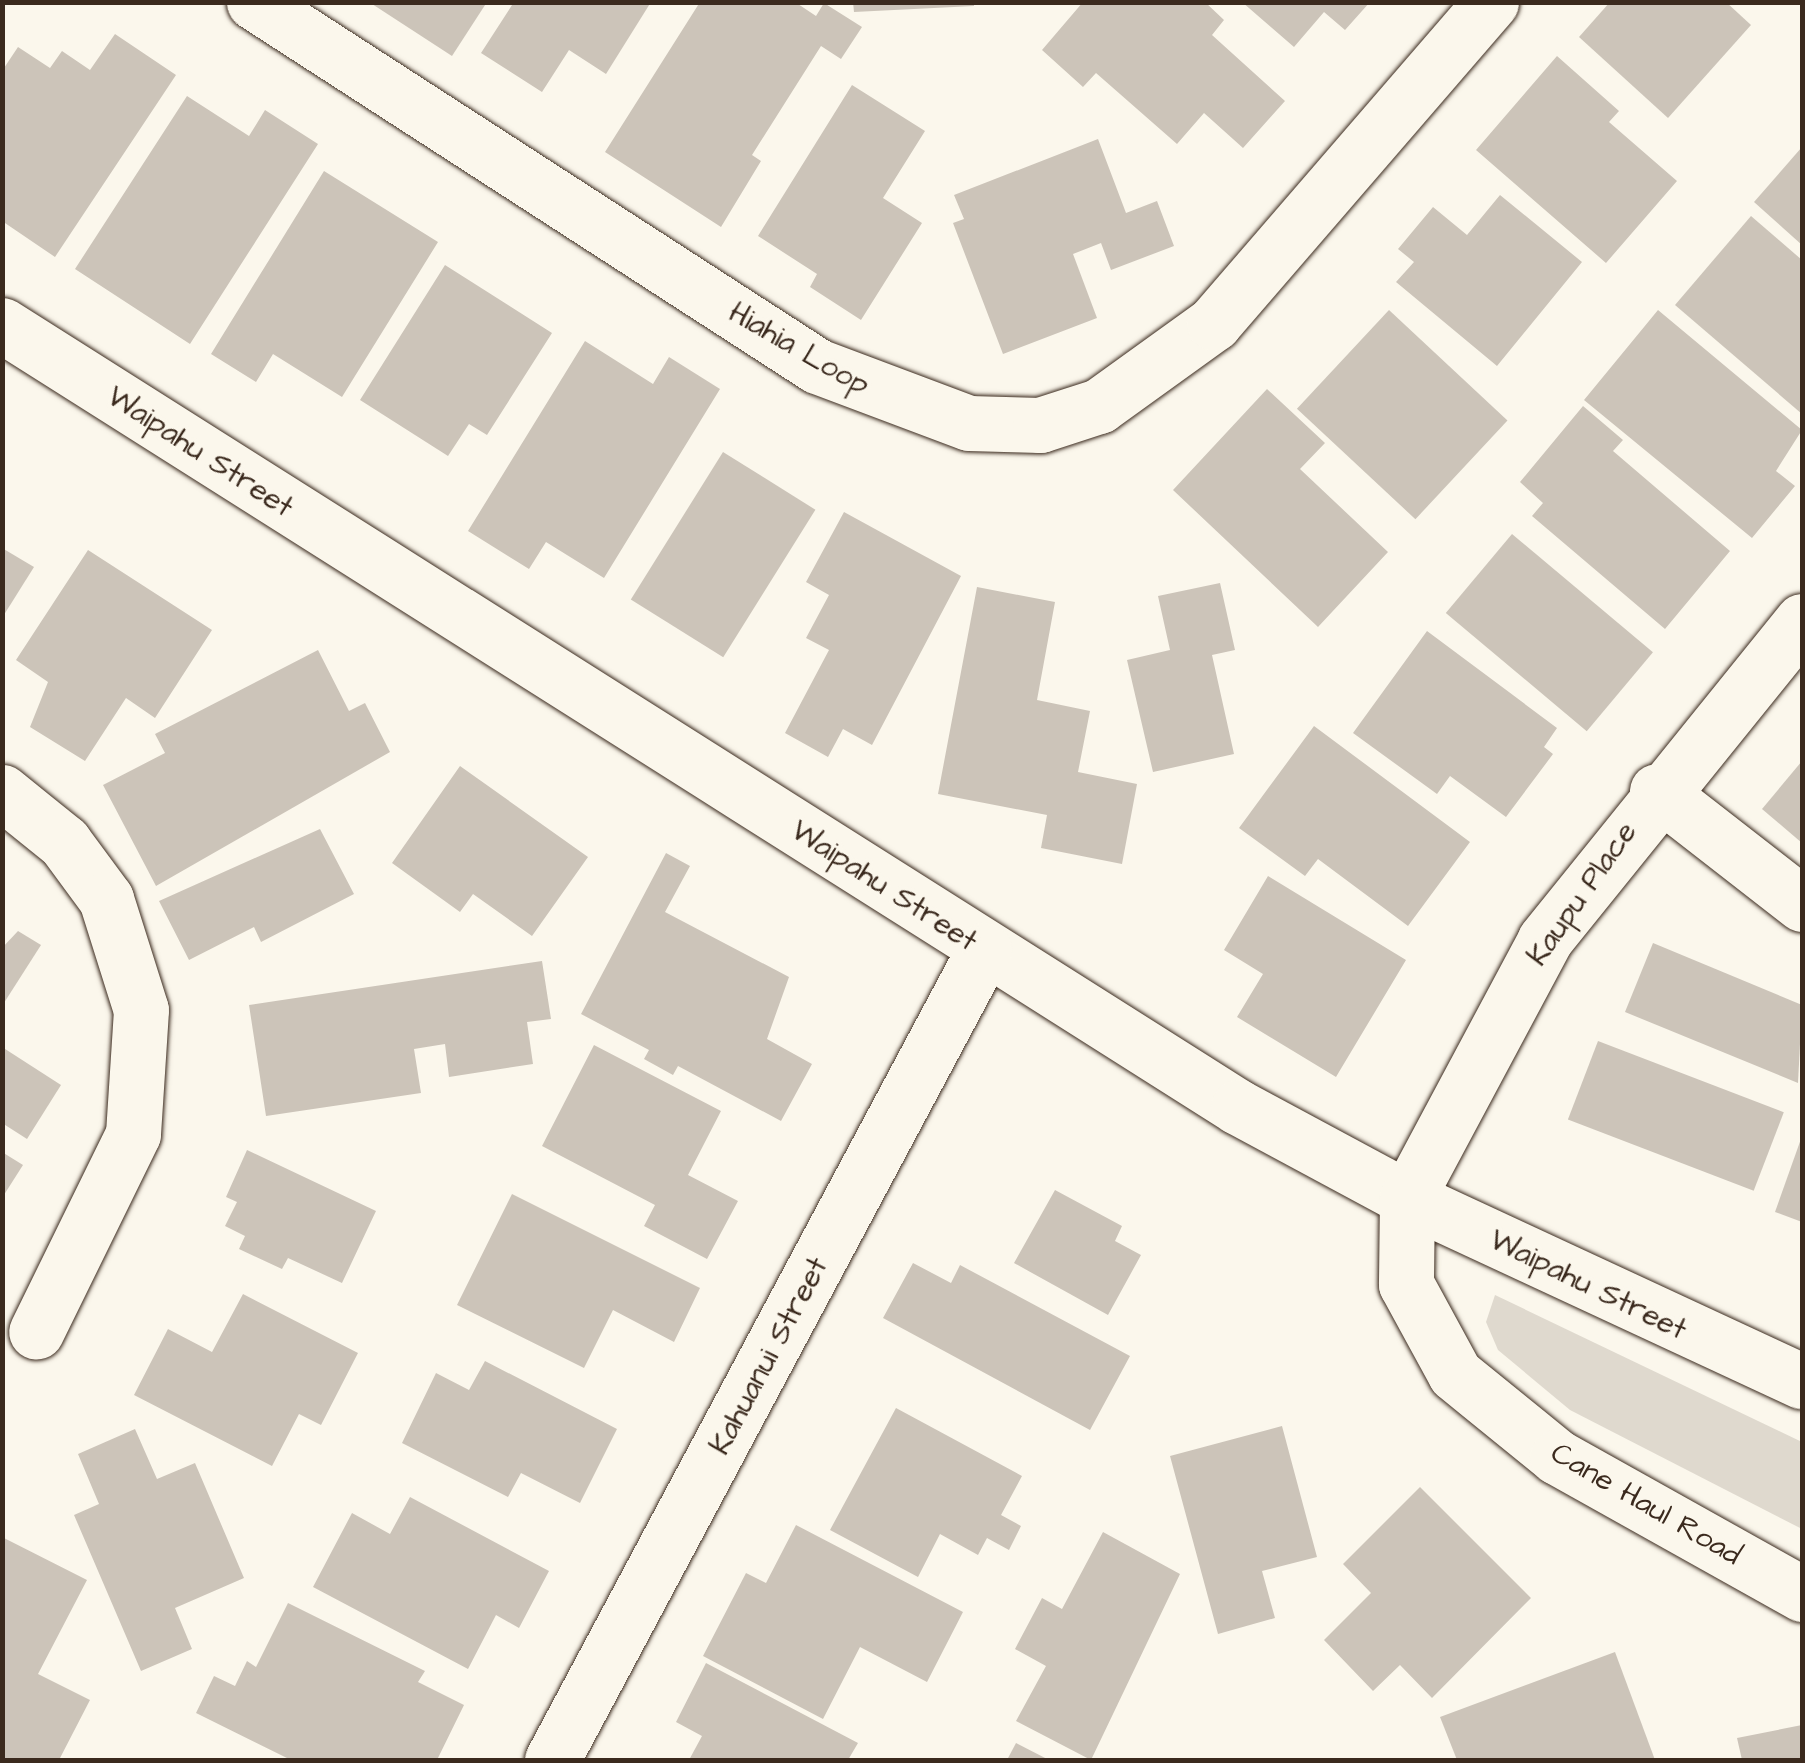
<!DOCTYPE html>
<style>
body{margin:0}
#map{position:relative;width:1805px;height:1763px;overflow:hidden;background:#fbf7ec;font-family:"Architects Daughter",sans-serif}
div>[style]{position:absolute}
.green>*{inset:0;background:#dfd9ce}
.building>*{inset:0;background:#ccc4b9;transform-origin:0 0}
.roads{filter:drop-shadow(0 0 2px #3b2a1e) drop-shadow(0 0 2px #3b2a1e)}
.minor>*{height:55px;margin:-27.5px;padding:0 27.5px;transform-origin:27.5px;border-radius:27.5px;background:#fbf7ec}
span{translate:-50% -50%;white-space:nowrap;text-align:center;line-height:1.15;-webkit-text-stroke:8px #fbf7ec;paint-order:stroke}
.street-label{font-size:30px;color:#3b2a1e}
.frame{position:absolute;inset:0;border:5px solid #3b2a1e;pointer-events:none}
</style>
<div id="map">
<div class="green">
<i style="clip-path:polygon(1495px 1295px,1802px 1442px,1802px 1529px,1570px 1410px,1498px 1350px,1486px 1322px)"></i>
</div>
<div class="building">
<i style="clip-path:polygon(369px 2px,487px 2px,452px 56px)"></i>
<i style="clip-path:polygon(514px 2px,651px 2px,606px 74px,569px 50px,542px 92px,481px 53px)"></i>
<i style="clip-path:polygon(700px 2px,795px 2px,816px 16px,824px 3px,862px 27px,841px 59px,821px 46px,752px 155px,761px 161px,721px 227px,605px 152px)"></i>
<i style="clip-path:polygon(853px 2px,974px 2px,974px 6px,854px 12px)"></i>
<i style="clip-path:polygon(1083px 2px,1205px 2px,1224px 20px,1212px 35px,1285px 101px,1243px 148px,1204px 113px,1177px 144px,1096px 73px,1083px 87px,1042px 50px)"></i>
<i style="clip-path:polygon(1242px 2px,1370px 2px,1345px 30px,1324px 12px,1294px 47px)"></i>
<i style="clip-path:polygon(1610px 2px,1726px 2px,1751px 25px,1668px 118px,1579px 37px)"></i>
<i style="clip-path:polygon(115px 34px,176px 75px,55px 257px,2px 221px,2px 71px,18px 47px,50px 68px,62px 51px,90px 70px)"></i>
<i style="clip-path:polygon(1557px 56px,1619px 111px,1609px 122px,1677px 181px,1606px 263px,1476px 150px)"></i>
<i style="clip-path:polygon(852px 85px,925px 131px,883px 198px,922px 223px,861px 320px,810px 287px,817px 274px,758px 236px)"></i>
<i style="clip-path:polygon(187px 96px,249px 136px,265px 110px,318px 144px,190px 344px,75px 269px)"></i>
<i style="clip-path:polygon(1098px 139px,1126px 213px,1157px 201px,1174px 246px,1111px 270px,1101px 243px,1073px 254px,1097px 318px,1003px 354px,953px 223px,964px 219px,954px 195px)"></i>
<i style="clip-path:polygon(1802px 147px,1802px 245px,1754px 202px)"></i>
<i style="clip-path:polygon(324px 171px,438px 242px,342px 397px,273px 354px,256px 382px,211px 354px)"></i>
<i style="clip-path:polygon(1500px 195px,1582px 262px,1497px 366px,1396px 282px,1414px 262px,1398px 249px,1433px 207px,1467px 235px)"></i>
<i style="clip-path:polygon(1751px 216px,1802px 260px,1802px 414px,1675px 305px)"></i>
<i style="clip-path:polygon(445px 265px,552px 333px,487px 435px,469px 424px,448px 456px,360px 400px)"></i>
<i style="left:1389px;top:310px;width:162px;height:135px;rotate:43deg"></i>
<i style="clip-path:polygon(1658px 310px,1802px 430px,1776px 471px,1795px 486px,1752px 538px,1584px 400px)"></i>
<i style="clip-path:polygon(585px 341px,653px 384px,669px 357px,720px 389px,604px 578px,546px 542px,529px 569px,468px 531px)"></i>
<i style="clip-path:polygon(1267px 389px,1325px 443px,1300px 469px,1388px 552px,1318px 627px,1173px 490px)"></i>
<i style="clip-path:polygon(1583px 406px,1623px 440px,1613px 451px,1730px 551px,1665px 629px,1532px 516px,1543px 503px,1520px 482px)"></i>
<i style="left:723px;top:452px;width:109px;height:174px;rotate:32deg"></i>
<i style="clip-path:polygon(844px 512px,961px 576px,872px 745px,843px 729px,828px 757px,785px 733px,829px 650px,806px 638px,829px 595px,806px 582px)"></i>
<i style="left:1512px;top:534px;width:184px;height:103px;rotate:40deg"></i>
<i style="clip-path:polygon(2px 548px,34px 567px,2px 618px)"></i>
<i style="clip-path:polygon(88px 550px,212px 630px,155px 718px,126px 698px,85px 761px,30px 727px,48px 682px,16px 660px)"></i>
<i style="clip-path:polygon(1220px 583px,1235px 650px,1212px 655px,1234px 754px,1153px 772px,1127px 660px,1170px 650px,1158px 596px)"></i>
<i style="clip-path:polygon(977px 587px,1055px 602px,1037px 700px,1090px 711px,1078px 772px,1137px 784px,1122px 864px,1041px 848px,1047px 815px,938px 794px)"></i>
<i style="clip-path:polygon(1427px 631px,1557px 728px,1544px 747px,1553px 754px,1506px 817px,1450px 776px,1437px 794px,1353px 733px)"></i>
<i style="clip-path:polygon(318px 650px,349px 711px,365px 703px,390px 752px,156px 886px,103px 785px,165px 753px,155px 734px)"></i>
<i style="clip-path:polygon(1314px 726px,1470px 842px,1408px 926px,1318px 859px,1305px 876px,1239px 828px)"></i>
<i style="clip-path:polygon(1802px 761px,1802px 843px,1762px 809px)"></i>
<i style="clip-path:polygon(460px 766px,588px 857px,532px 936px,473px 894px,460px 912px,392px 863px)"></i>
<i style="clip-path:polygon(320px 829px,354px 894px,261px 942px,254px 927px,189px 960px,159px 901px)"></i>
<i style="clip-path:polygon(666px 853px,690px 866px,665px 912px,789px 977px,767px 1039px,812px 1064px,781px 1121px,678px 1066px,673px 1075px,644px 1059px,649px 1050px,581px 1014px)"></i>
<i style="clip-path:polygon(1268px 876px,1406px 960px,1336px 1077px,1237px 1017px,1263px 974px,1224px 950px)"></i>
<i style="clip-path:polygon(18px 931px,41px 945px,2px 1006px,2px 948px)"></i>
<i style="clip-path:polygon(1653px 943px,1802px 1005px,1798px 1083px,1625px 1012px)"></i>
<i style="clip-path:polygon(542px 961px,551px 1019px,527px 1022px,533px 1064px,449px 1077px,445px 1044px,414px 1049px,421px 1093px,266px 1116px,249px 1005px)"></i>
<i style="left:1598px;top:1041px;width:199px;height:84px;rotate:21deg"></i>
<i style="clip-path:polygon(594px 1045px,721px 1111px,688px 1175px,738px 1201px,707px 1259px,644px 1226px,655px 1205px,542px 1146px)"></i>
<i style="clip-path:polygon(2px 1047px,61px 1085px,27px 1139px,2px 1123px)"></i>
<i style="clip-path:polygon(1802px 1136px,1802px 1222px,1775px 1212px)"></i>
<i style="clip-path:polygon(247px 1150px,376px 1211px,342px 1283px,288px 1258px,282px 1269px,239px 1249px,245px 1236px,225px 1226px,237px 1202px,226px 1197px)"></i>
<i style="clip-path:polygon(2px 1152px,23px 1165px,2px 1198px)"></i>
<i style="clip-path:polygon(1055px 1190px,1122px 1226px,1115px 1241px,1141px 1255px,1108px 1315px,1014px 1263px)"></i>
<i style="clip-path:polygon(512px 1194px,700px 1288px,674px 1342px,613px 1310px,584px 1368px,457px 1305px)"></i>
<i style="clip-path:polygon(913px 1263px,951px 1283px,960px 1265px,1130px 1356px,1090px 1430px,883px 1318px)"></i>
<i style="clip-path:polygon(243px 1294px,358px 1353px,321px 1425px,299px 1414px,272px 1466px,134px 1395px,168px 1329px,212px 1352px)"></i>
<i style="clip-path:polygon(485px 1361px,617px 1429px,580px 1503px,521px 1473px,508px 1497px,402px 1443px,436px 1373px,469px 1390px)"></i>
<i style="clip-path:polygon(896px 1408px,1022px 1476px,1001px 1515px,1021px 1526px,1009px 1550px,987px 1538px,978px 1555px,940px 1534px,918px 1577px,830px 1530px)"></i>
<i style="clip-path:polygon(1282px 1426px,1317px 1557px,1262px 1571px,1275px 1618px,1218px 1634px,1170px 1456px)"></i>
<i style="clip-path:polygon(135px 1429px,157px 1479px,195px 1463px,244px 1578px,175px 1608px,192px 1649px,141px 1671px,74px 1515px,99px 1504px,78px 1454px)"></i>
<i style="clip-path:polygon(1420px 1487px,1531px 1598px,1432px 1698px,1400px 1665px,1373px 1691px,1324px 1640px,1371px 1593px,1343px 1564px)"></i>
<i style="clip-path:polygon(410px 1497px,549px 1571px,519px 1628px,496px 1615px,468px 1669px,313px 1587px,352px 1513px,390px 1534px)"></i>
<i style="clip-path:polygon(796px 1525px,963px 1612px,927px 1682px,860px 1647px,823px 1719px,703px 1656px,746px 1573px,766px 1583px)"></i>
<i style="clip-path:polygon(1103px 1532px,1180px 1574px,1091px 1760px,1016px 1721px,1046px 1666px,1015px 1649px,1042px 1598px,1062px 1609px)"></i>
<i style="clip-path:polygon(2px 1537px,87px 1580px,38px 1674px,90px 1700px,59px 1760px,2px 1760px)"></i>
<i style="clip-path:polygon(288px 1603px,425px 1671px,418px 1682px,464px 1705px,437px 1760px,291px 1760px,196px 1713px,214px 1676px,235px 1686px,247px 1661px,256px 1667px)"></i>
<i style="clip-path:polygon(1615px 1652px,1655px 1760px,1457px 1760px,1440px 1717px)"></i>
<i style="clip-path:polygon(706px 1663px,858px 1743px,848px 1760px,689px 1760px,702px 1736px,676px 1722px)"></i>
<i style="clip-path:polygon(1802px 1725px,1802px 1760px,1742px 1760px,1737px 1738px)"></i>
<i style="clip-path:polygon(1016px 1743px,1049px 1760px,1007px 1760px)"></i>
</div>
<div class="roads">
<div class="minor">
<i style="left:254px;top:2px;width:670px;rotate:32.88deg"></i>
<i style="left:817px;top:366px;width:162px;rotate:20.6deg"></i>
<i style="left:969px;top:423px;width:71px;rotate:1.6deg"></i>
<i style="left:1040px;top:425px;width:62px;rotate:-17.9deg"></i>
<i style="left:1099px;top:406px;width:142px;rotate:-35.8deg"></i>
<i style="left:1214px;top:323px;width:424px;rotate:-49.2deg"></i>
<i style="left:2px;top:325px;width:1463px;rotate:32.32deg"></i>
<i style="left:1238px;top:1107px;width:192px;rotate:28.3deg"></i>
<i style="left:1407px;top:1198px;width:435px;rotate:24.9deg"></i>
<i style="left:1802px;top:621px;width:410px;rotate:128.9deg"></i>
<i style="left:1545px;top:940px;width:293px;rotate:118.1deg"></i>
<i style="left:1407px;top:1198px;width:86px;rotate:90.7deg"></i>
<i style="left:1406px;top:1284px;width:102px;rotate:61.4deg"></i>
<i style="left:1455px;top:1374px;width:132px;rotate:39.1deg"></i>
<i style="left:1557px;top:1457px;width:281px;rotate:29.2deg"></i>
<i style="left:1657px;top:791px;width:184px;rotate:37.9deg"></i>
<i style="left:2px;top:792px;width:80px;rotate:38.9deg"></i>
<i style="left:64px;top:842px;width:71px;rotate:53.6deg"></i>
<i style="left:106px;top:899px;width:116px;rotate:72.5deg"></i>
<i style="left:141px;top:1010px;width:124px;rotate:93.7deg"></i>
<i style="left:133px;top:1134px;width:220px;rotate:116.1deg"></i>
<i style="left:552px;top:1760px;width:918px;rotate:-61.93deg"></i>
</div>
</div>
<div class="street-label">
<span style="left:799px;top:349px;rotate:30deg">Hiahia Loop</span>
<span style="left:200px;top:452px;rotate:33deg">Waipahu Street</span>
<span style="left:884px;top:886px;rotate:33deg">Waipahu Street</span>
<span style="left:1582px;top:894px;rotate:-55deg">Kaupu Place</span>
<span style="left:1588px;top:1285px;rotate:26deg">Waipahu Street</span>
<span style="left:769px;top:1356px;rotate:-62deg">Kahuanui Street</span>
<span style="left:1646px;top:1504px;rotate:30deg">Cane Haul Road</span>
</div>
<div class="frame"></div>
</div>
